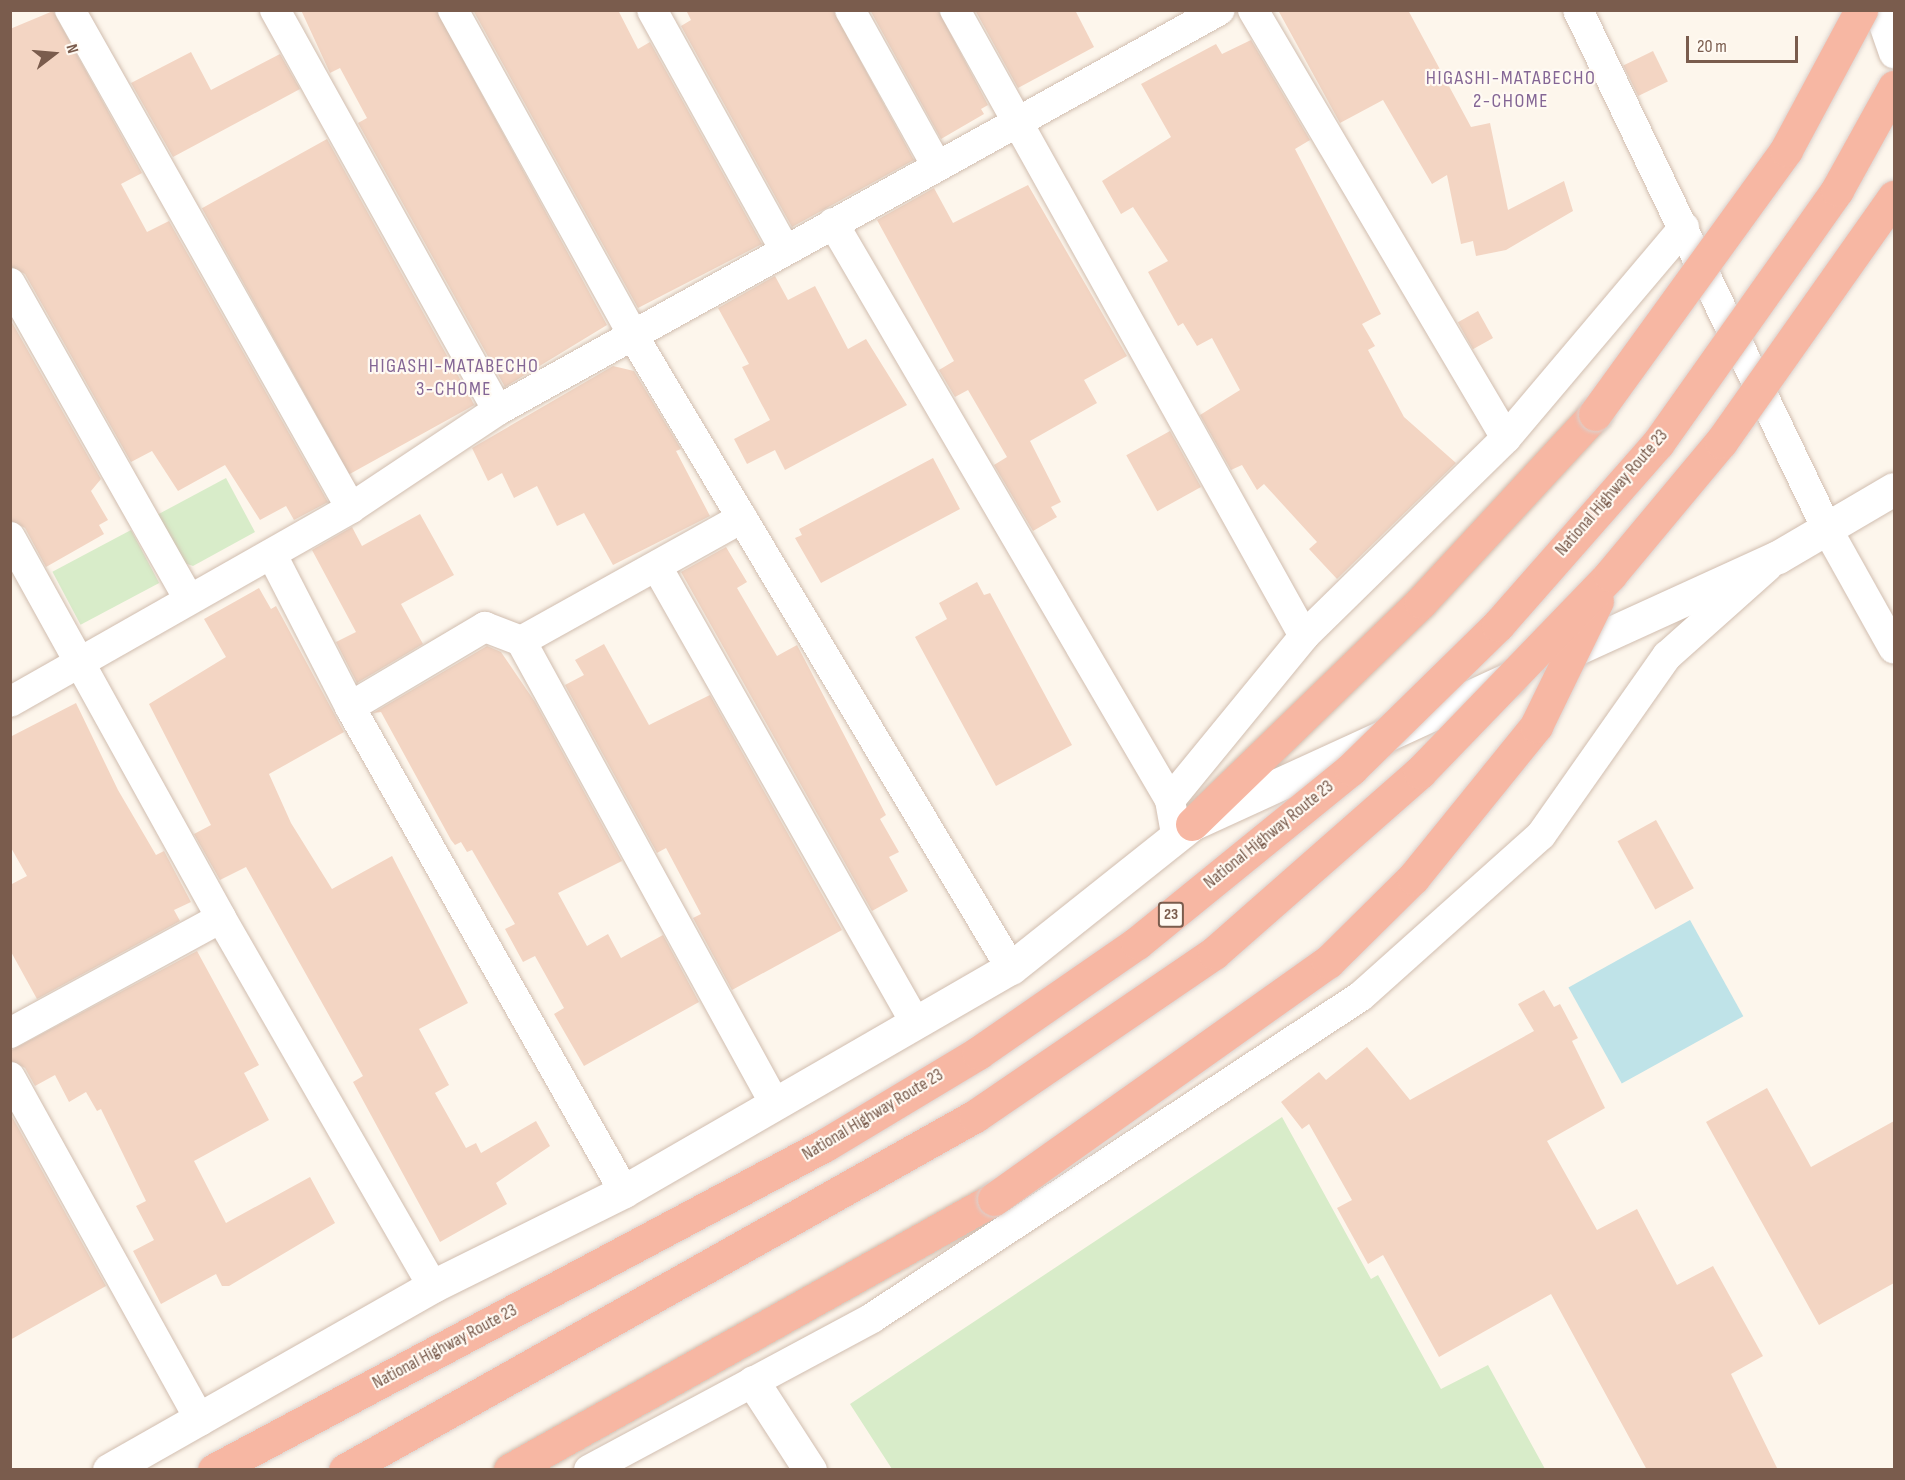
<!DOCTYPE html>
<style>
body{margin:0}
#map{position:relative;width:1905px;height:1480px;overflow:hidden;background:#fdf6ec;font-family:"Sofia Sans Condensed",sans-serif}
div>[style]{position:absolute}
.green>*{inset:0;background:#d8ecc9;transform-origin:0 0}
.water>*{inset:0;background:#bfe3e8;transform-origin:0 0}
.building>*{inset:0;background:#f3d5c3;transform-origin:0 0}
.roads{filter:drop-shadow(0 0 2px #d1beb0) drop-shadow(0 0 2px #d1beb0)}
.street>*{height:30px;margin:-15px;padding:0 15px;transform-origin:15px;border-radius:15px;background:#fff}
.secondary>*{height:33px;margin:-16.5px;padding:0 16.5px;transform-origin:16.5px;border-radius:16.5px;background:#fff}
.highway>*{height:33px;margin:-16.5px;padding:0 16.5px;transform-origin:16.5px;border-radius:16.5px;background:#f7b7a3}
.bridges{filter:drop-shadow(0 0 2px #dad1cd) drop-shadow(0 0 2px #dad1cd)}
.highway-bridge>*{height:33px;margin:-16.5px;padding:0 16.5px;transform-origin:16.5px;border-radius:16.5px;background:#f7b7a3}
span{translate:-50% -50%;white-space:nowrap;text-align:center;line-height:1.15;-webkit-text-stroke:4.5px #fffaf3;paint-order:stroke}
.shield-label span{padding:2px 4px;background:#fffaf3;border:2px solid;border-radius:4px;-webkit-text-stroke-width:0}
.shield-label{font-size:16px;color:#7a5c4d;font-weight:700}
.street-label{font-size:18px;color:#7a5c4d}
.neighbourhood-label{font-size:20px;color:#846695;letter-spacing:1.5px}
.frame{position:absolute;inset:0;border:12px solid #7a5c4d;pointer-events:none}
.north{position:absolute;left:24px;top:24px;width:60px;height:60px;-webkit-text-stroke:4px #fffaf3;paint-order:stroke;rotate:74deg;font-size:16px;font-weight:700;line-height:24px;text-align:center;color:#7a5c4d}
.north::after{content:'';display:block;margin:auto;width:21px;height:27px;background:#7a5c4d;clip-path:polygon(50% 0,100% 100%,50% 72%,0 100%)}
.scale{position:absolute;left:1686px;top:36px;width:112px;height:27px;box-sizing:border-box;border:3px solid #7a5c4d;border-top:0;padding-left:8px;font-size:18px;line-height:21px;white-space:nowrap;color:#7a5c4d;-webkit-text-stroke:4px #fffaf3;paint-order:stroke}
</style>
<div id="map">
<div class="green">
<i style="clip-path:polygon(226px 478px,255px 532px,193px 566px,178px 561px,155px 516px)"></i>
<i style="left:131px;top:530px;width:60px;height:89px;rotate:62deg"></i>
<i style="clip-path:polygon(1282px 1117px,1371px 1279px,1378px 1275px,1441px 1389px,1488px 1365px,1545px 1469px,892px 1469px,850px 1404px)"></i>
</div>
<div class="water">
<i style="left:1690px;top:920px;width:110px;height:139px;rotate:61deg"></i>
</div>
<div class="building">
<i style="clip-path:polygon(301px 10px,436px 10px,607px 325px,505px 387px,358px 123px,367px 118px,340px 68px,330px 73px)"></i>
<i style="clip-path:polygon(473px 10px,618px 10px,638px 49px,650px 42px,762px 244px,638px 308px)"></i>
<i style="clip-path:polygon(686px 10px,833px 10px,914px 160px,792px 227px,681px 26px,691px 20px)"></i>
<i style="clip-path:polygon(870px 10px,938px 10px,988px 105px,981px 109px,984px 114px,941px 139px)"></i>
<i style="clip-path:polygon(975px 10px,1075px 10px,1094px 47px,1018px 88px)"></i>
<i style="clip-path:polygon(1278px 10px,1408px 10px,1471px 127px,1490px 123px,1508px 210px,1564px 181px,1573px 211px,1506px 250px,1476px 256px,1473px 241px,1461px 244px,1447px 175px,1432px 184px,1383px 100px,1340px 123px)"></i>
<i style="clip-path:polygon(53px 11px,142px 173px,121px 184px,147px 232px,169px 221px,328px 502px,294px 520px,286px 506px,260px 520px,225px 465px,178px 491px,152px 451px,131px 462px,25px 274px,10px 266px,10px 29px)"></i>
<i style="clip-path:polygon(1251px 40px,1310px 140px,1295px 149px,1381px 314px,1362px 324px,1375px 346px,1368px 350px,1404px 417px,1456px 463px,1337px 579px,1309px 549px,1317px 542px,1264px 484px,1257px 490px,1242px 465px,1231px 470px,1200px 415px,1240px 390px,1212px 338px,1197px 346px,1183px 323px,1178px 326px,1148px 272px,1168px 261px,1133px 207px,1121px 214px,1102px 181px,1171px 137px,1141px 84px,1216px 44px,1222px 54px)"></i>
<i style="left:1653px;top:51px;width:34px;height:33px;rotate:64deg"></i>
<i style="clip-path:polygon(191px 52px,211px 90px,280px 54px,300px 89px,173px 157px,131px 83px)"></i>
<i style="left:327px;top:139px;width:304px;height:143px;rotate:61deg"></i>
<i style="clip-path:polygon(1028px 185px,1127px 356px,1084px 380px,1097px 403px,1030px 441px,1061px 502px,1051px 507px,1057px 517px,1033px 531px,994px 465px,1007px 457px,968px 390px,955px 397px,939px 370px,954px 361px,877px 220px,934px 188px,953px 223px)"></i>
<i style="clip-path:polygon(775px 276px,788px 300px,815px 286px,848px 349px,866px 339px,907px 405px,785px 470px,775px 450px,747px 464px,734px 439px,770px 420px,742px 367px,749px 364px,718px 308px)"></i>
<i style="left:1478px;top:311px;width:31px;height:23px;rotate:61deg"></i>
<i style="clip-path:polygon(10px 319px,101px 479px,91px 491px,108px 520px,99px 525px,104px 534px,46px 567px,25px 528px,10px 520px)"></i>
<i style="clip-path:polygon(613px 366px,634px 371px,681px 449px,676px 451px,710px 516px,613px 565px,584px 513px,557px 526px,537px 486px,514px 498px,502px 473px,488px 481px,472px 448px)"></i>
<i style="left:1170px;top:431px;width:64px;height:50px;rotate:61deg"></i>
<i style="clip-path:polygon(933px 458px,960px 509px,821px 583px,795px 538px,802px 535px,799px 529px)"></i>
<i style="clip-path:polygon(420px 514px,454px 575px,401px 604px,423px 644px,357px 683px,336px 642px,356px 632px,312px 550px,352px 527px,362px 546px)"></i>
<i style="clip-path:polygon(726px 547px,747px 582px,737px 588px,777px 656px,797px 645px,886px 815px,880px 819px,899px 852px,889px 857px,908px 891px,872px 911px,681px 572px)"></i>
<i style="clip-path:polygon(977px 582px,984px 595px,990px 593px,1072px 745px,996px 786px,915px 637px,947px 619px,939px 603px)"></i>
<i style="clip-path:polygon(259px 588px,271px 609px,276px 606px,344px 732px,269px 774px,291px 823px,332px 889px,392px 856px,468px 1003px,419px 1029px,449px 1085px,435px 1093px,466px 1148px,476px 1143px,481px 1153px,536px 1121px,550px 1146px,496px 1183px,507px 1204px,440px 1242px,353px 1082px,363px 1076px,246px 867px,220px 880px,194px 834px,211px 825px,149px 704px,226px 657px,204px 619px)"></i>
<i style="clip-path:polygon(604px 644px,649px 725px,710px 695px,842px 930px,732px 990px,693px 918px,701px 914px,666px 848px,657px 853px,565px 685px,584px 675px,575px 660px)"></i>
<i style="clip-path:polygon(487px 646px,501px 652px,535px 702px,622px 861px,558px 893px,587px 946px,608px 934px,621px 958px,663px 935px,699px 1002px,584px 1066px,554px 1014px,564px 1008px,535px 956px,523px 962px,505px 929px,515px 924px,472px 850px,467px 852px,461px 842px,455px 845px,451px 840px,381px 712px,373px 713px)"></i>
<i style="clip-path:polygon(76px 703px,118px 790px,156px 855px,164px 851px,191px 902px,174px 910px,180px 921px,37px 999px,10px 950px,10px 885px,27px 876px,10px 846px,10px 737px)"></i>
<i style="left:1656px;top:820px;width:78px;height:44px;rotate:61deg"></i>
<i style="clip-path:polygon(197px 951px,259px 1065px,244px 1073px,269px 1120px,194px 1161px,226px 1223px,310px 1177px,335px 1223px,229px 1286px,222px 1286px,216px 1274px,161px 1304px,133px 1251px,154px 1240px,136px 1206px,146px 1201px,101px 1109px,97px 1111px,86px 1092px,69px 1102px,55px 1075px,35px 1086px,25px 1068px,10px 1060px,10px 1051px)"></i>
<i style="clip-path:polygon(1544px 990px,1554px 1007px,1560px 1004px,1578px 1038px,1572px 1041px,1605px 1108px,1547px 1141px,1597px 1230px,1637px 1209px,1677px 1285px,1713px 1266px,1763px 1356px,1731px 1374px,1778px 1470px,1647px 1470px,1551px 1294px,1439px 1357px,1383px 1255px,1368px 1264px,1337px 1208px,1352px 1200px,1309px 1124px,1302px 1129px,1281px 1102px,1319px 1072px,1326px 1080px,1367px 1047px,1410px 1100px,1534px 1031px,1518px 1004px)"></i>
<i style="clip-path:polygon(1767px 1088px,1811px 1167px,1894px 1121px,1894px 1283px,1819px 1325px,1706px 1122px)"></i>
<i style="clip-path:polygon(10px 1113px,106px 1286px,10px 1340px)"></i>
</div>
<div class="roads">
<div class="street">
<i style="left:70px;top:10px;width:572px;rotate:60.57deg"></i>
<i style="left:275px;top:10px;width:458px;rotate:60.9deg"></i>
<i style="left:453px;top:10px;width:376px;rotate:61deg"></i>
<i style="left:635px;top:339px;width:733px;rotate:59.13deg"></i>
<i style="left:652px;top:10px;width:272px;rotate:61deg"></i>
<i style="left:850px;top:10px;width:179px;rotate:60.9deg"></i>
<i style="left:955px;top:10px;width:717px;rotate:60.86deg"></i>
<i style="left:1253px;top:10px;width:497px;rotate:59.4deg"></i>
<i style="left:1578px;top:10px;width:576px;rotate:64.37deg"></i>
<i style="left:1827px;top:529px;width:137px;rotate:60.8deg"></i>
<i style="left:1879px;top:10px;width:46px;rotate:70.8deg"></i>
<i style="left:833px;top:223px;width:668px;rotate:59.71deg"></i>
<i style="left:10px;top:283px;width:361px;rotate:60.5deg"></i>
<i style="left:10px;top:537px;width:436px;rotate:61deg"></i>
<i style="left:221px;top:918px;width:425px;rotate:60.1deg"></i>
<i style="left:272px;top:555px;width:171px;rotate:62.8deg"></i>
<i style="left:350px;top:707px;width:556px;rotate:60.49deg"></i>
<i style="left:657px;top:567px;width:523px;rotate:60.45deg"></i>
<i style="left:521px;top:641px;width:528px;rotate:61.25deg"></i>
<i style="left:10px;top:702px;width:392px;rotate:-29.6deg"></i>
<i style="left:351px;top:508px;width:177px;rotate:-33.7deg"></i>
<i style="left:498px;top:410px;width:825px;rotate:-28.99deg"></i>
<i style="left:350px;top:707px;width:157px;rotate:-30.7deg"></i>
<i style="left:485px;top:627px;width:39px;rotate:21deg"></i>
<i style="left:521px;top:641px;width:253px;rotate:-29.1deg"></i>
<i style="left:1176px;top:834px;width:35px;rotate:-100deg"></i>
<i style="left:1170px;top:800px;width:212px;rotate:-50.7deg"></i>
<i style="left:1304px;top:636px;width:283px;rotate:-44.4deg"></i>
<i style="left:1506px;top:438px;width:276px;rotate:-49.8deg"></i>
<i style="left:10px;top:1033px;width:240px;rotate:-28.6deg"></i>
<i style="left:10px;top:1077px;width:393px;rotate:61deg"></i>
<i style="left:589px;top:1470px;width:321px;rotate:-28.2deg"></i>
<i style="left:872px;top:1318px;width:585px;rotate:-33.36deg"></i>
<i style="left:1361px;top:996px;width:241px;rotate:-41.8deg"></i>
<i style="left:1541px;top:835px;width:219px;rotate:-54.9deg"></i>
<i style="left:1667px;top:656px;width:134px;rotate:-41.7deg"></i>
</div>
<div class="secondary">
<i style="left:1556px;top:658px;width:244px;rotate:-24.5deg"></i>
<i style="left:1778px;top:557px;width:134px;rotate:-30.4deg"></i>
<i style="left:753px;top:1382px;width:105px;rotate:57.1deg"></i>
<i style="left:109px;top:1470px;width:373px;rotate:-29.6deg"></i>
<i style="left:433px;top:1286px;width:213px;rotate:-26.4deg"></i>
<i style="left:624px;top:1191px;width:447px;rotate:-30deg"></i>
<i style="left:1011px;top:968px;width:231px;rotate:-38.5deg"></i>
<i style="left:1192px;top:824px;width:349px;rotate:-24.6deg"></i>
</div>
<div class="highway">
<i style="left:1192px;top:824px;width:319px;rotate:-44.1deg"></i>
<i style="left:1421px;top:602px;width:256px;rotate:-47.2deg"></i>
<i style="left:510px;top:1470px;width:555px;rotate:-29.25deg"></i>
</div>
</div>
<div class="bridges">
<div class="highway-bridge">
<i style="left:1595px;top:414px;width:326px;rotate:-54.1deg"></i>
<i style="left:1786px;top:150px;width:159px;rotate:-61.8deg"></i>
<i style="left:994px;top:1199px;width:410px;rotate:-35.4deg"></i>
<i style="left:1328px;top:962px;width:120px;rotate:-44.7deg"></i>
<i style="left:1413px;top:878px;width:196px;rotate:-51deg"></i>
<i style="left:1536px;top:726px;width:139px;rotate:-64deg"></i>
<i style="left:214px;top:1470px;width:692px;rotate:-28.01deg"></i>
<i style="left:825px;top:1145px;width:179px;rotate:-31deg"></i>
<i style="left:978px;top:1053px;width:193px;rotate:-34.7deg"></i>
<i style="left:1137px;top:943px;width:276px;rotate:-39.1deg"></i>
<i style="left:1351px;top:769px;width:206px;rotate:-44.4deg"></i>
<i style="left:1498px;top:625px;width:242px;rotate:-48.7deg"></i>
<i style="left:1658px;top:443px;width:310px;rotate:-54.7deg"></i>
<i style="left:1837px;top:190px;width:118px;rotate:-61deg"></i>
<i style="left:345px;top:1470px;width:723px;rotate:-29.33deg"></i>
<i style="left:975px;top:1116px;width:289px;rotate:-34.3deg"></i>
<i style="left:1214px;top:953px;width:274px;rotate:-41.3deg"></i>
<i style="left:1420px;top:772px;width:274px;rotate:-46deg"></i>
<i style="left:1610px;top:575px;width:173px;rotate:-50.2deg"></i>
<i style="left:1721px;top:442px;width:300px;rotate:-54.8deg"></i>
</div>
</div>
<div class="shield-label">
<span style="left:1171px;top:915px">23</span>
</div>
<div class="street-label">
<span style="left:1612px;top:493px;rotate:-49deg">National Highway Route 23</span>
<span style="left:1269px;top:835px;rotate:-39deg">National Highway Route 23</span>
<span style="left:873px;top:1115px;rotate:-31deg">National Highway Route 23</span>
<span style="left:445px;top:1347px;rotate:-28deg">National Highway Route 23</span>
</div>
<div class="neighbourhood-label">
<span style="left:1511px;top:90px">HIGASHI-MATABECHO<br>2-CHOME</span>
<span style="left:454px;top:378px">HIGASHI-MATABECHO<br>3-CHOME</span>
</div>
<div class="frame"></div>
<div class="north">N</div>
<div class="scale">20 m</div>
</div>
